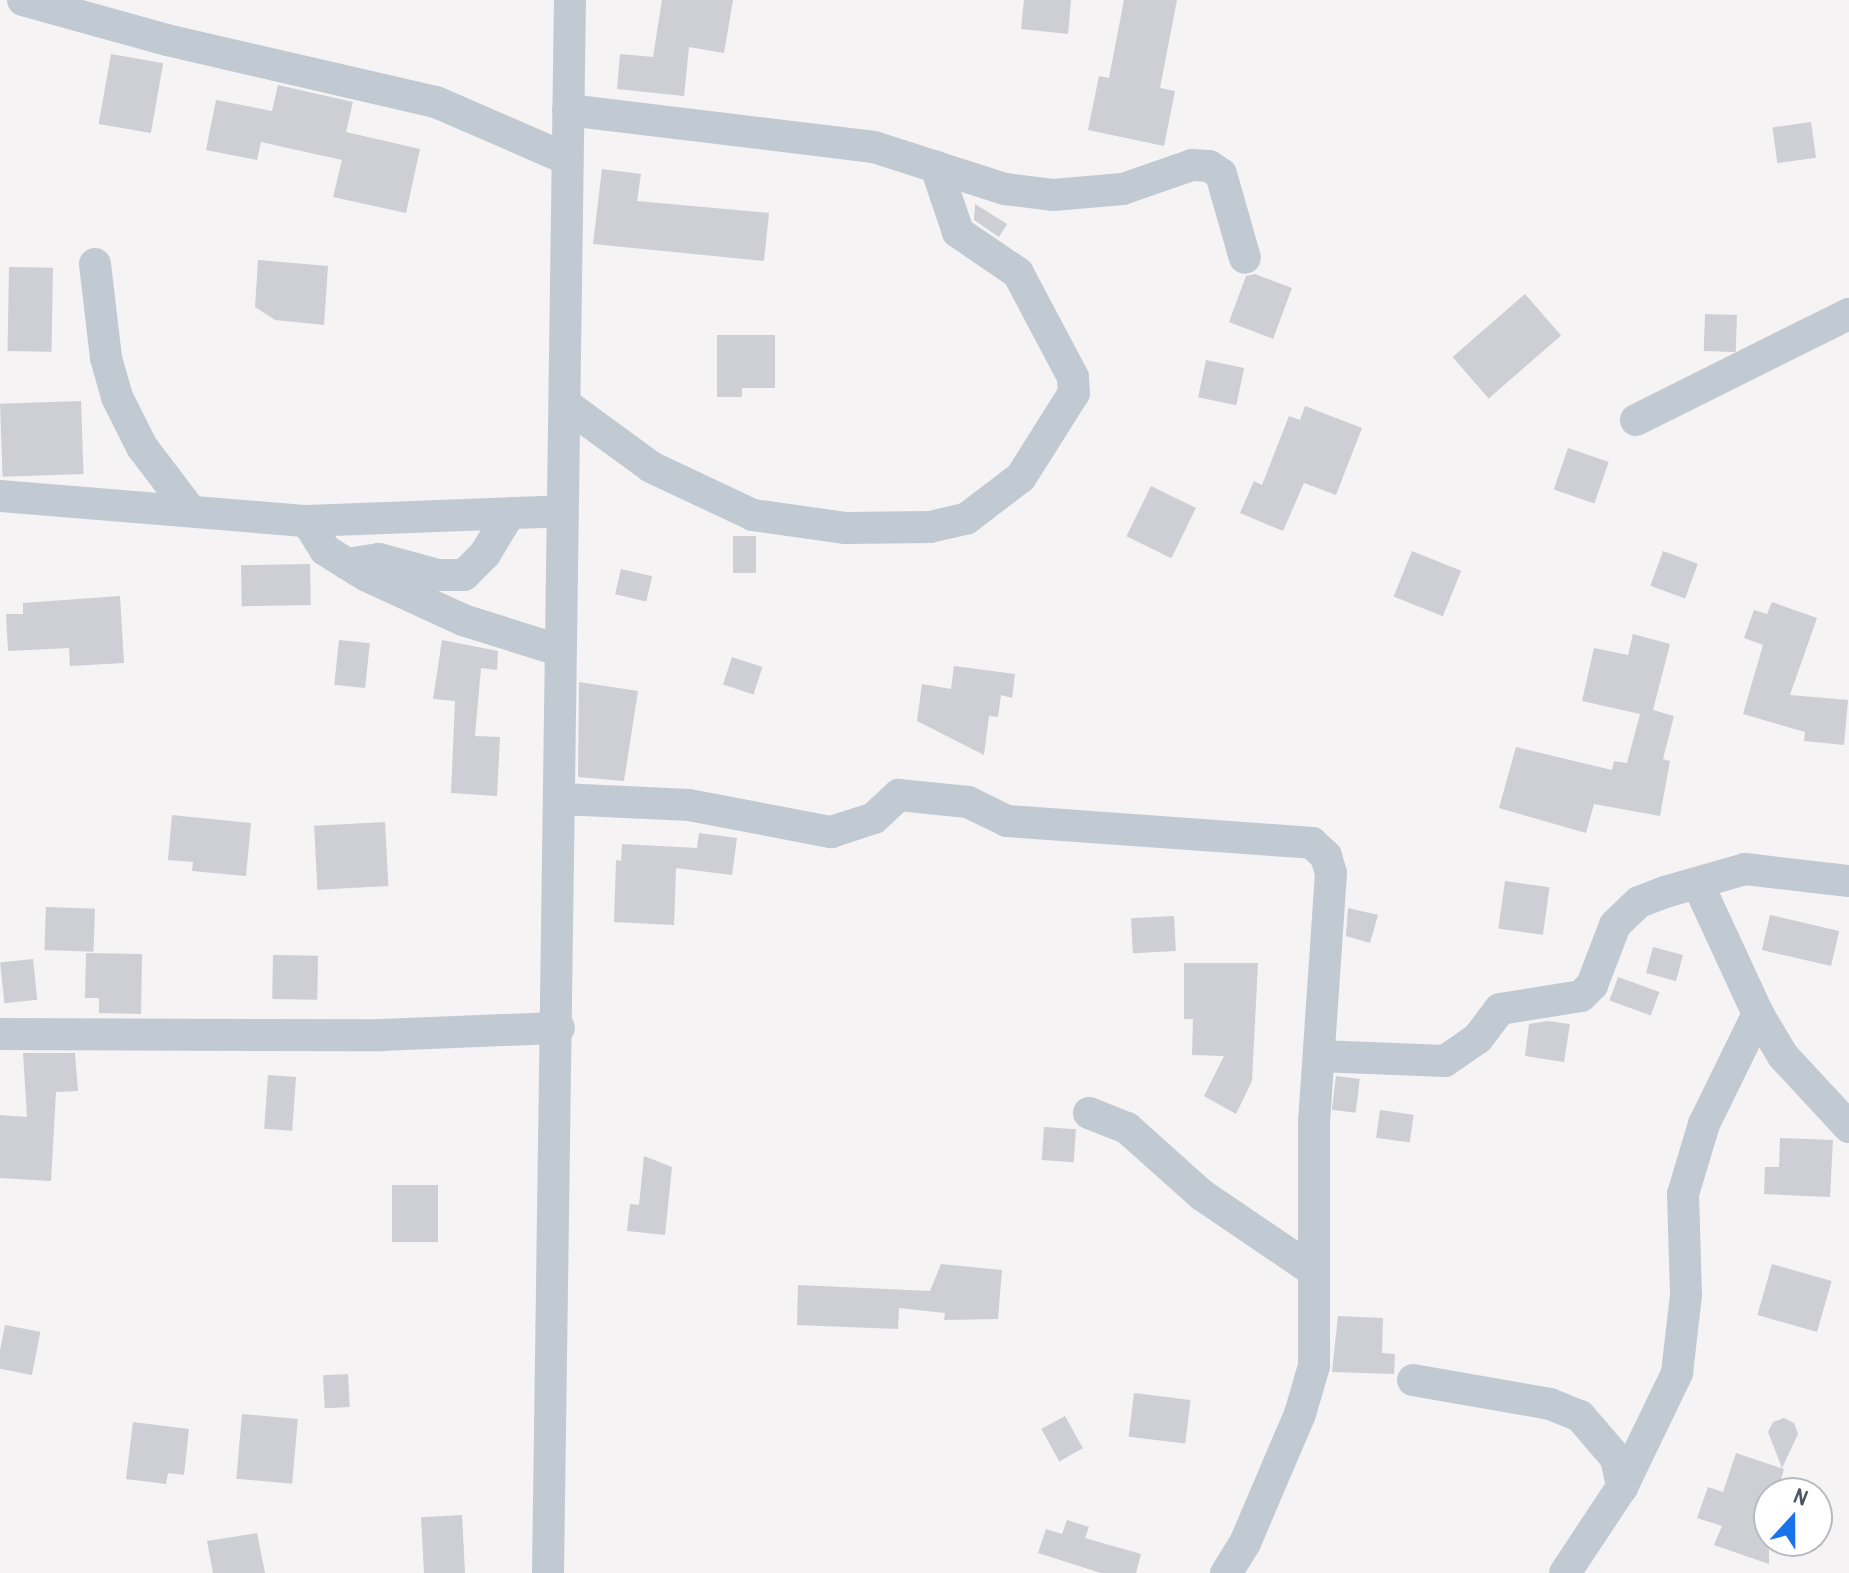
<!DOCTYPE html>
<style>
body{margin:0}
#map{position:relative;width:1849px;height:1573px;overflow:hidden;background:#f5f3f3;font-family:"Archivo Narrow",sans-serif}
div>[style]{position:absolute}
.building>*{inset:0;background:#cdcfd5;transform-origin:0 0}
.street>*{height:32px;margin:-16px;padding:0 16px;transform-origin:16px;border-radius:16px;background:#c1cad2}
span{translate:-50% -50%;white-space:nowrap;text-align:center;line-height:1.15;-webkit-text-stroke:8px #fff;paint-order:stroke}
.north{position:absolute;left:1753px;top:1477px;width:80px;height:80px;box-sizing:border-box;background:#fff;border:2px solid #b7bbc0;border-radius:50%;rotate:21deg;font-size:22px;font-weight:700;line-height:32px;text-align:center;color:#4a5661}
.north::after{content:'';display:block;margin:auto;width:28px;height:36px;background:#1a73e8;clip-path:polygon(50% 0,100% 100%,50% 72%,0 100%)}
</style>
<div id="map">
<div class="building">
<i style="clip-path:polygon(662px 0,733px 0,724px 53px,689px 47px,684px 96px,617px 89px,620px 54px,653px 57px)"></i>
<i style="clip-path:polygon(1024px 0,1071px 0,1068px 34px,1021px 29px)"></i>
<i style="clip-path:polygon(1124px 0,1177px 0,1160px 88px,1175px 91px,1164px 146px,1088px 130px,1099px 76px,1109px 78px)"></i>
<i style="left:111px;top:54px;width:53px;height:71px;rotate:10deg"></i>
<i style="clip-path:polygon(278px 85px,353px 102px,346px 132px,420px 149px,406px 213px,333px 197px,342px 160px,261px 142px,257px 160px,206px 150px,216px 100px,272px 111px)"></i>
<i style="left:1811px;top:122px;width:36px;height:39px;rotate:82deg"></i>
<i style="clip-path:polygon(602px 169px,641px 174px,637px 201px,769px 213px,764px 261px,593px 244px)"></i>
<i style="clip-path:polygon(975px 204px,1007px 224px,999px 237px,974px 220px)"></i>
<i style="clip-path:polygon(258px 260px,328px 266px,324px 325px,275px 320px,255px 307px)"></i>
<i style="left:9px;top:267px;width:44px;height:84px;rotate:1deg"></i>
<i style="clip-path:polygon(1255px 274px,1292px 288px,1273px 339px,1229px 322px,1246px 276px)"></i>
<i style="left:1525px;top:294px;width:55px;height:96px;rotate:49deg"></i>
<i style="left:1705px;top:314px;width:32px;height:37px;rotate:2deg"></i>
<i style="clip-path:polygon(717px 335px,775px 335px,775px 388px,742px 388px,742px 397px,717px 397px)"></i>
<i style="left:1206px;top:360px;width:39px;height:38px;rotate:12deg"></i>
<i style="left:81px;top:401px;width:73px;height:81px;rotate:88deg"></i>
<i style="clip-path:polygon(1305px 406px,1362px 428px,1336px 495px,1304px 483px,1283px 531px,1240px 513px,1254px 481px,1262px 485px,1289px 416px,1300px 420px)"></i>
<i style="left:1568px;top:448px;width:43px;height:44px;rotate:19deg"></i>
<i style="left:1151px;top:486px;width:50px;height:56px;rotate:26deg"></i>
<i style="left:733px;top:536px;width:23px;height:37px"></i>
<i style="left:1412px;top:551px;width:53px;height:49px;rotate:22deg"></i>
<i style="left:1663px;top:551px;width:37px;height:37px;rotate:20deg"></i>
<i style="left:310px;top:564px;width:41px;height:69px;rotate:89deg"></i>
<i style="left:621px;top:569px;width:32px;height:26px;rotate:13deg"></i>
<i style="clip-path:polygon(120px 596px,124px 663px,70px 666px,69px 648px,8px 651px,6px 614px,23px 614px,23px 603px)"></i>
<i style="clip-path:polygon(1772px 602px,1817px 618px,1790px 695px,1848px 700px,1844px 745px,1804px 741px,1805px 732px,1743px 714px,1763px 645px,1744px 638px,1754px 610px,1767px 614px)"></i>
<i style="clip-path:polygon(1633px 634px,1670px 644px,1653px 710px,1674px 716px,1663px 759px,1670px 761px,1660px 816px,1594px 804px,1586px 833px,1499px 808px,1516px 747px,1612px 770px,1614px 761px,1627px 763px,1640px 714px,1582px 701px,1594px 648px,1628px 655px)"></i>
<i style="left:339px;top:640px;width:31px;height:45px;rotate:6deg"></i>
<i style="clip-path:polygon(442px 640px,498px 651px,497px 670px,481px 668px,475px 736px,500px 737px,497px 796px,451px 793px,455px 701px,433px 699px)"></i>
<i style="left:732px;top:657px;width:32px;height:29px;rotate:18deg"></i>
<i style="clip-path:polygon(954px 666px,1015px 674px,1012px 698px,1001px 695px,998px 717px,989px 716px,984px 755px,917px 721px,922px 684px,951px 689px)"></i>
<i style="clip-path:polygon(579px 682px,638px 691px,624px 781px,578px 777px)"></i>
<i style="clip-path:polygon(172px 815px,251px 823px,246px 876px,192px 871px,193px 862px,168px 860px)"></i>
<i style="left:385px;top:822px;width:64px;height:71px;rotate:87deg"></i>
<i style="clip-path:polygon(699px 833px,737px 838px,732px 875px,676px 868px,674px 925px,614px 922px,616px 860px,621px 861px,622px 844px,697px 848px)"></i>
<i style="left:1505px;top:881px;width:45px;height:48px;rotate:8deg"></i>
<i style="left:46px;top:907px;width:49px;height:43px;rotate:2deg"></i>
<i style="clip-path:polygon(1348px 908px,1378px 915px,1370px 943px,1346px 936px)"></i>
<i style="left:1770px;top:915px;width:71px;height:36px;rotate:13deg"></i>
<i style="left:1174px;top:916px;width:35px;height:43px;rotate:87deg"></i>
<i style="left:1653px;top:947px;width:31px;height:27px;rotate:15deg"></i>
<i style="clip-path:polygon(86px 953px,142px 954px,141px 1014px,99px 1013px,99px 998px,85px 998px)"></i>
<i style="left:273px;top:955px;width:45px;height:44px;rotate:1deg"></i>
<i style="left:33px;top:959px;width:41px;height:33px;rotate:84deg"></i>
<i style="clip-path:polygon(1184px 963px,1258px 963px,1252px 1081px,1236px 1114px,1204px 1096px,1224px 1056px,1192px 1055px,1193px 1019px,1184px 1019px)"></i>
<i style="left:1618px;top:977px;width:44px;height:25px;rotate:20deg"></i>
<i style="clip-path:polygon(1547px 1021px,1570px 1024px,1564px 1062px,1525px 1056px,1529px 1024px)"></i>
<i style="clip-path:polygon(23px 1053px,75px 1053px,78px 1091px,56px 1092px,51px 1181px,0 1178px,0 1115px,27px 1117px)"></i>
<i style="left:268px;top:1075px;width:28px;height:54px;rotate:4deg"></i>
<i style="left:1336px;top:1076px;width:24px;height:34px;rotate:7deg"></i>
<i style="left:1380px;top:1110px;width:34px;height:28px;rotate:8deg"></i>
<i style="left:1044px;top:1127px;width:32px;height:33px;rotate:4deg"></i>
<i style="clip-path:polygon(1780px 1138px,1833px 1140px,1830px 1197px,1764px 1194px,1765px 1167px,1779px 1167px)"></i>
<i style="clip-path:polygon(644px 1156px,672px 1167px,665px 1235px,627px 1231px,630px 1204px,639px 1205px)"></i>
<i style="left:392px;top:1185px;width:46px;height:57px"></i>
<i style="clip-path:polygon(941px 1264px,1002px 1270px,998px 1319px,944px 1320px,945px 1313px,899px 1308px,898px 1329px,797px 1325px,798px 1285px,930px 1291px)"></i>
<i style="left:1772px;top:1264px;width:62px;height:53px;rotate:16deg"></i>
<i style="clip-path:polygon(1338px 1316px,1383px 1318px,1382px 1353px,1395px 1354px,1394px 1374px,1332px 1372px)"></i>
<i style="left:5px;top:1325px;width:36px;height:44px;rotate:11deg"></i>
<i style="left:348px;top:1374px;width:33px;height:25px;rotate:87deg"></i>
<i style="left:1134px;top:1393px;width:57px;height:44px;rotate:7deg"></i>
<i style="left:242px;top:1414px;width:56px;height:65px;rotate:5deg"></i>
<i style="left:1065px;top:1416px;width:37px;height:27px;rotate:61deg"></i>
<i style="clip-path:polygon(1784px 1418px,1794px 1423px,1798px 1434px,1782px 1468px,1768px 1432px,1773px 1422px)"></i>
<i style="clip-path:polygon(133px 1422px,189px 1429px,184px 1475px,168px 1473px,166px 1484px,126px 1479px)"></i>
<i style="clip-path:polygon(1736px 1453px,1784px 1469px,1777px 1493px,1769px 1493px,1769px 1564px,1714px 1545px,1722px 1526px,1697px 1518px,1708px 1487px,1723px 1492px)"></i>
<i style="left:462px;top:1515px;width:58px;height:41px;rotate:87deg"></i>
<i style="clip-path:polygon(1067px 1520px,1089px 1527px,1085px 1538px,1141px 1554px,1136px 1573px,1101px 1573px,1038px 1553px,1046px 1529px,1062px 1534px)"></i>
<i style="clip-path:polygon(257px 1533px,265px 1573px,213px 1573px,207px 1541px)"></i>
</div>
<div class="street">
<i style="left:23px;top:0;width:149px;rotate:15.5deg"></i>
<i style="left:167px;top:40px;width:276px;rotate:13deg"></i>
<i style="left:436px;top:102px;width:143px;rotate:23.5deg"></i>
<i style="left:568px;top:110px;width:308px;rotate:6.9deg"></i>
<i style="left:874px;top:147px;width:138px;rotate:17.8deg"></i>
<i style="left:1005px;top:189px;width:48px;rotate:7.1deg"></i>
<i style="left:1053px;top:195px;width:70px;rotate:-4.9deg"></i>
<i style="left:1123px;top:189px;width:73px;rotate:-19.2deg"></i>
<i style="left:1192px;top:165px;width:17px;rotate:3deg"></i>
<i style="left:1209px;top:166px;width:14px;rotate:34deg"></i>
<i style="left:1221px;top:174px;width:87px;rotate:74.1deg"></i>
<i style="left:95px;top:264px;width:95px;rotate:83.3deg"></i>
<i style="left:106px;top:358px;width:41px;rotate:74.2deg"></i>
<i style="left:117px;top:397px;width:56px;rotate:63.4deg"></i>
<i style="left:142px;top:447px;width:79px;rotate:52.7deg"></i>
<i style="left:565px;top:404px;width:107px;rotate:36.2deg"></i>
<i style="left:651px;top:467px;width:113px;rotate:25.2deg"></i>
<i style="left:753px;top:515px;width:94px;rotate:8deg"></i>
<i style="left:846px;top:528px;width:84px;rotate:-0.7deg"></i>
<i style="left:930px;top:527px;width:37px;rotate:-13deg"></i>
<i style="left:966px;top:519px;width:69px;rotate:-37.4deg"></i>
<i style="left:1021px;top:477px;width:99px;rotate:-57.8deg"></i>
<i style="left:1074px;top:393px;width:16px;rotate:-94deg"></i>
<i style="left:1073px;top:377px;width:118px;rotate:-117.9deg"></i>
<i style="left:1018px;top:273px;width:73px;rotate:-145.7deg"></i>
<i style="left:958px;top:232px;width:69px;rotate:-108.7deg"></i>
<i style="left:1636px;top:420px;width:238px;rotate:-26.5deg"></i>
<i style="left:0;top:496px;width:308px;rotate:4.7deg"></i>
<i style="left:307px;top:521px;width:256px;rotate:-2.2deg"></i>
<i style="left:307px;top:521px;width:34px;rotate:58deg"></i>
<i style="left:325px;top:550px;width:49px;rotate:31.8deg"></i>
<i style="left:367px;top:576px;width:106px;rotate:24.6deg"></i>
<i style="left:463px;top:620px;width:100px;rotate:17.5deg"></i>
<i style="left:347px;top:564px;width:32px;rotate:-9deg"></i>
<i style="left:379px;top:559px;width:61px;rotate:15.2deg"></i>
<i style="left:438px;top:575px;width:26px"></i>
<i style="left:464px;top:575px;width:30px;rotate:-45deg"></i>
<i style="left:485px;top:554px;width:47px;rotate:-59deg"></i>
<i style="left:561px;top:799px;width:128px;rotate:2.7deg"></i>
<i style="left:689px;top:805px;width:145px;rotate:10.8deg"></i>
<i style="left:831px;top:832px;width:45px;rotate:-18deg"></i>
<i style="left:874px;top:818px;width:34px;rotate:-43deg"></i>
<i style="left:899px;top:795px;width:69px;rotate:5.8deg"></i>
<i style="left:968px;top:802px;width:43px;rotate:26deg"></i>
<i style="left:1007px;top:821px;width:306px;rotate:4.1deg"></i>
<i style="left:1312px;top:843px;width:19px;rotate:43deg"></i>
<i style="left:1326px;top:856px;width:18px;rotate:74deg"></i>
<i style="left:1331px;top:873px;width:249px;rotate:93.9deg"></i>
<i style="left:1314px;top:1121px;width:245px;rotate:90deg"></i>
<i style="left:1314px;top:1366px;width:50px;rotate:106.3deg"></i>
<i style="left:1300px;top:1414px;width:140px;rotate:113.1deg"></i>
<i style="left:1245px;top:1543px;width:36px;rotate:122deg"></i>
<i style="left:1698px;top:884px;width:143px;rotate:65.2deg"></i>
<i style="left:1758px;top:1014px;width:49px;rotate:59.2deg"></i>
<i style="left:1783px;top:1056px;width:97px;rotate:47.1deg"></i>
<i style="left:0;top:1034px;width:381px;rotate:0.2deg"></i>
<i style="left:381px;top:1035px;width:178px;rotate:-2.3deg"></i>
<i style="left:1319px;top:1056px;width:126px;rotate:2.3deg"></i>
<i style="left:1445px;top:1061px;width:40px;rotate:-34.9deg"></i>
<i style="left:1478px;top:1038px;width:36px;rotate:-53deg"></i>
<i style="left:1500px;top:1009px;width:82px;rotate:-9.1deg"></i>
<i style="left:1581px;top:996px;width:16px;rotate:-45deg"></i>
<i style="left:1592px;top:985px;width:64px;rotate:-69deg"></i>
<i style="left:1615px;top:925px;width:33px;rotate:-44deg"></i>
<i style="left:1639px;top:902px;width:28px;rotate:-21deg"></i>
<i style="left:1665px;top:892px;width:83px;rotate:-16deg"></i>
<i style="left:1745px;top:869px;width:105px;rotate:6.6deg"></i>
<i style="left:1089px;top:1113px;width:41px;rotate:21.5deg"></i>
<i style="left:1127px;top:1128px;width:101px;rotate:41.8deg"></i>
<i style="left:1202px;top:1195px;width:132px;rotate:34.2deg"></i>
<i style="left:1413px;top:1380px;width:139px;rotate:9.9deg"></i>
<i style="left:1550px;top:1404px;width:32px;rotate:22deg"></i>
<i style="left:1580px;top:1416px;width:55px;rotate:49.4deg"></i>
<i style="left:1616px;top:1458px;width:30px;rotate:78deg"></i>
<i style="left:548px;top:1573px;width:1573px;rotate:-89.2deg"></i>
<i style="left:1565px;top:1573px;width:103px;rotate:-56.5deg"></i>
<i style="left:1622px;top:1487px;width:127px;rotate:-64.2deg"></i>
<i style="left:1677px;top:1373px;width:79px;rotate:-83.4deg"></i>
<i style="left:1686px;top:1295px;width:101px;rotate:-91.7deg"></i>
<i style="left:1683px;top:1194px;width:73px;rotate:-73.3deg"></i>
<i style="left:1704px;top:1124px;width:123px;rotate:-63.9deg"></i>
</div>
<div class="north">N</div>
</div>
